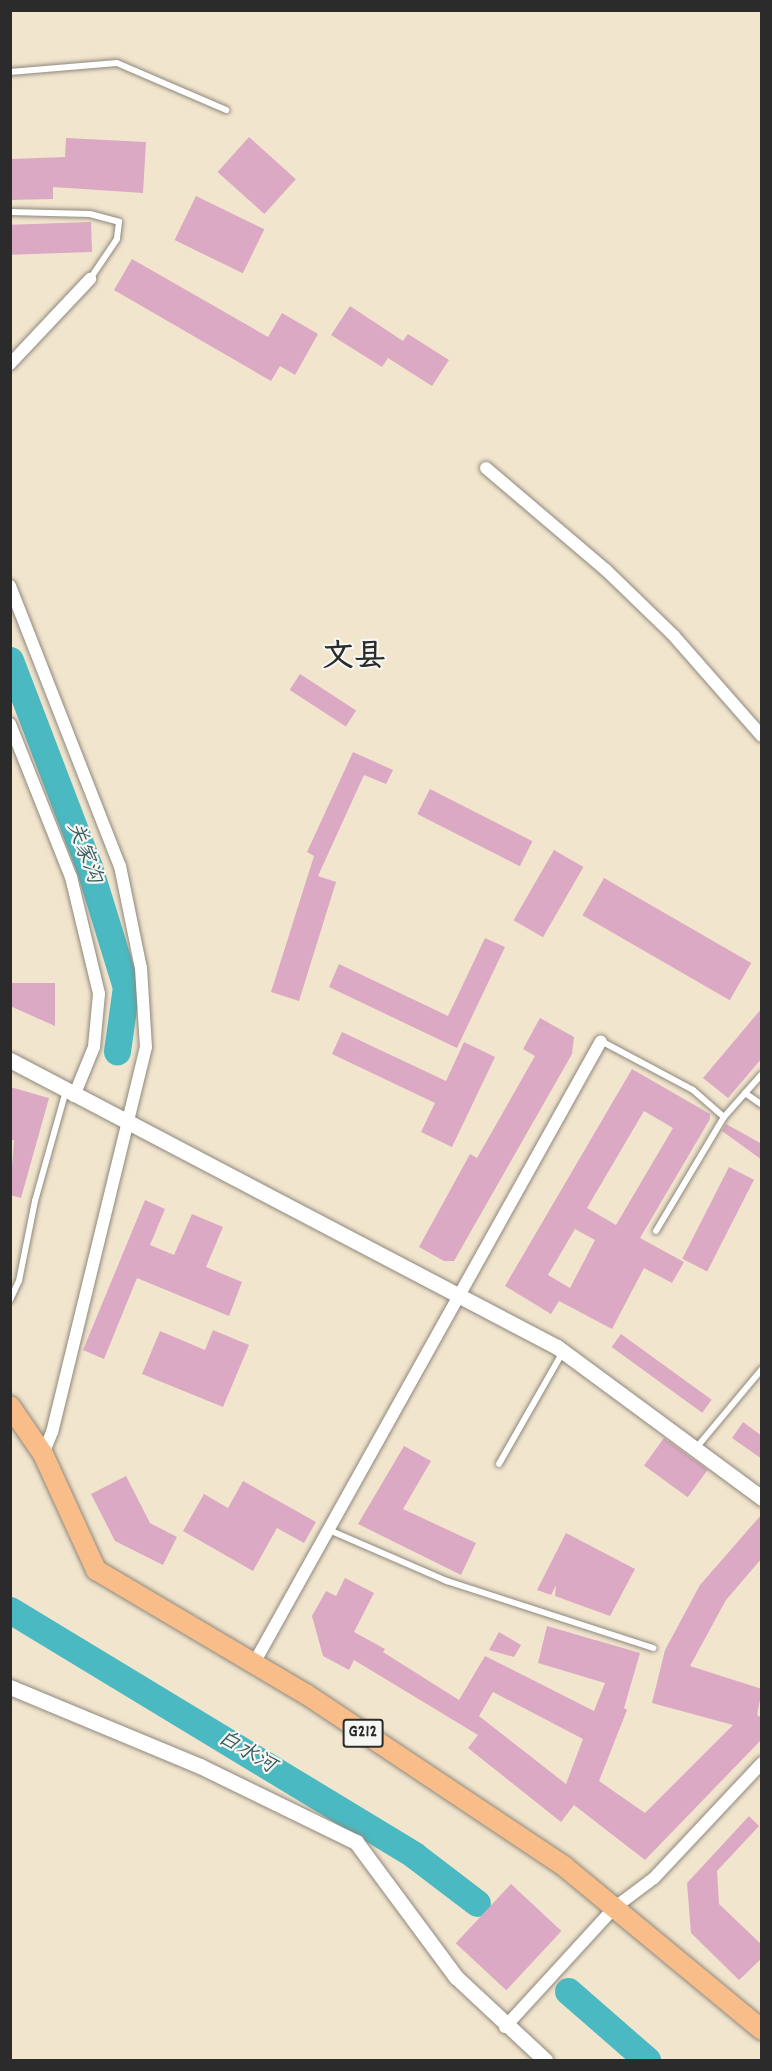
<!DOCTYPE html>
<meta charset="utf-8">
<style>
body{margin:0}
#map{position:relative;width:772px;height:2071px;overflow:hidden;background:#f2e5ce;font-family:Dekko,"LXGW WenKai TC",sans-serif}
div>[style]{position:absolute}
.river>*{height:27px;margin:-13.5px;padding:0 13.5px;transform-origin:13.5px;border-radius:13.5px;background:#4ab9c1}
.building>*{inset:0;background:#dba9c4;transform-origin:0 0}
.roads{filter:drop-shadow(0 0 2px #8e887c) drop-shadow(0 0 2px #8e887c)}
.service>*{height:6px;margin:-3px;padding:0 3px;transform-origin:3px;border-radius:3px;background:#fff}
.minor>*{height:12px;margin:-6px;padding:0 6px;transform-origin:6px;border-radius:6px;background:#fff}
.tertiary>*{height:15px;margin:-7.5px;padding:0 7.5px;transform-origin:7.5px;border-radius:7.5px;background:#fff}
.trunk>*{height:20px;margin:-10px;padding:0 10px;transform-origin:10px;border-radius:10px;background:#f8bd89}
span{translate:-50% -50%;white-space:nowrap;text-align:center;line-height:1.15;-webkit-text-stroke:4.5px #f6f6f2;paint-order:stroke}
.shield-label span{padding:2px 4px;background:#f6f6f2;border:2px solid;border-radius:4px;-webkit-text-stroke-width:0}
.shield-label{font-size:18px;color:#2b2b2b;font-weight:700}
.water-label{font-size:21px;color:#365d60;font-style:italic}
.town-label{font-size:32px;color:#2b2b2b;font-weight:700}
.frame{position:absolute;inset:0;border:12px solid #2b2b2b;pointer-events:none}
</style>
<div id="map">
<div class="river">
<i style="left:10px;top:660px;width:222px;rotate:69.1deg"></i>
<i style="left:89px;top:867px;width:126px;rotate:72.9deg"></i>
<i style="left:126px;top:987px;width:65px;rotate:98deg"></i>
<i style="left:10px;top:1610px;width:472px;rotate:31.2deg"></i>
<i style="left:414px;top:1855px;width:79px;rotate:37.3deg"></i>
<i style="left:568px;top:1991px;width:105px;rotate:41.1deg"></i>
</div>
<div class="building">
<i style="left:249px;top:137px;width:63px;height:47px;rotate:42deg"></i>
<i style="clip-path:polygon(66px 138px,146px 142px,143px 193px,53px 187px,53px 199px,10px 200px,10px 159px,65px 157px)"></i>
<i style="left:196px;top:196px;width:76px;height:49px;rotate:26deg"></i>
<i style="left:91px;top:222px;width:30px;height:81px;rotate:88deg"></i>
<i style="clip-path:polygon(132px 259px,268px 337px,282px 313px,318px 334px,295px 375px,280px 366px,271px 381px,114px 290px)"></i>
<i style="clip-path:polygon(350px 306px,403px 341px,408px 334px,449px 360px,432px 386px,388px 358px,382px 367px,331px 335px)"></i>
<i style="left:300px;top:674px;width:67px;height:19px;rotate:33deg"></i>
<i style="clip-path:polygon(353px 752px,393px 770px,386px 784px,364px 775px,318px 876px,336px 882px,299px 1001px,271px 992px,314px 856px,307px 852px)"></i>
<i style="left:430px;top:789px;width:115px;height:28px;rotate:27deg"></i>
<i style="left:554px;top:850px;width:34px;height:81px;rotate:30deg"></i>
<i style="left:604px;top:878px;width:170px;height:43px;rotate:30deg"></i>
<i style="clip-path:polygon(485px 938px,505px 947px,457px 1048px,329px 987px,339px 964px,448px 1016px)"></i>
<i style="clip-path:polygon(10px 983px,55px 983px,55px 1026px,10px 1006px)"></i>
<i style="clip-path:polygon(762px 1008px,762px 1058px,728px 1098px,703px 1078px)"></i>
<i style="clip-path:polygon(540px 1018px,574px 1037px,572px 1054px,454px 1261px,444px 1261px,419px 1247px,470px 1154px,477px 1158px,535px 1056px,523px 1049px)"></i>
<i style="clip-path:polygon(342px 1032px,446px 1081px,464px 1042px,495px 1057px,452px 1147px,421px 1132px,435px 1103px,332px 1054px)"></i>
<i style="clip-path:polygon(evenodd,632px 1069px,710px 1114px,710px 1119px,640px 1238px,684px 1262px,672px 1283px,644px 1268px,612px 1329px,559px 1301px,551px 1314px,505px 1286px,632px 1069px,644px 1111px,673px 1128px,616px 1225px,587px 1208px,644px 1111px,632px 1069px,575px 1229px,595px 1240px,570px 1288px,548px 1275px,575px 1229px)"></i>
<i style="clip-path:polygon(10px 1087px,49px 1098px,21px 1198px,10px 1195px,14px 1140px,10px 1140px)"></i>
<i style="clip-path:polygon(726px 1124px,762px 1144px,762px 1160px,722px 1131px)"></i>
<i style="left:729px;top:1167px;width:28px;height:103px;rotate:27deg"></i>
<i style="clip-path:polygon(145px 1200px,165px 1209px,150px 1245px,174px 1255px,192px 1214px,223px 1227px,206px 1267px,242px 1282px,229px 1316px,137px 1278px,104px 1359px,83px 1350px)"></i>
<i style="clip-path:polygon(213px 1330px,249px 1345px,223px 1407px,142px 1374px,160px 1331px,205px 1350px)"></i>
<i style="left:621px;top:1334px;width:112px;height:16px;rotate:36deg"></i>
<i style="clip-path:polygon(743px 1422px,762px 1436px,762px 1459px,732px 1438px)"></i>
<i style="left:664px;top:1438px;width:54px;height:34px;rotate:36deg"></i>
<i style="clip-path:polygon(404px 1446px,431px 1461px,403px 1509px,476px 1543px,461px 1575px,358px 1524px)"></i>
<i style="clip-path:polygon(126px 1476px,150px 1523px,177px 1537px,163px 1565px,115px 1541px,91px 1494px)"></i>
<i style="clip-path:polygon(243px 1481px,316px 1522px,304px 1543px,277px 1528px,253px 1571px,183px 1531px,204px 1494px,228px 1508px)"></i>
<i style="clip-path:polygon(evenodd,762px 1514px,762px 1558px,726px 1600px,690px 1666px,762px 1689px,757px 1715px,762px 1718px,762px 1739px,645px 1860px,574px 1805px,561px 1822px,468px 1748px,478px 1735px,354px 1660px,349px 1670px,323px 1656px,312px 1616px,326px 1591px,336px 1596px,345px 1578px,374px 1593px,354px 1632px,385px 1649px,383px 1652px,459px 1700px,485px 1656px,594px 1711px,605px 1683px,538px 1663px,547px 1626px,640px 1653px,624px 1708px,627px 1710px,599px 1781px,645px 1813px,733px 1725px,652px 1703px,665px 1650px,700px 1585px,762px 1514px,493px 1692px,583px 1739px,566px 1784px,479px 1716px,493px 1692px)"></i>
<i style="clip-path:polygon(566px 1533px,635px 1569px,610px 1616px,555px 1596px,556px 1585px,551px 1595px,537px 1590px)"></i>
<i style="clip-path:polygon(499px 1632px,521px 1645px,514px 1657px,489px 1650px)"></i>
<i style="clip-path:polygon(749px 1816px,759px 1826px,717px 1871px,719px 1904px,762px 1945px,762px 1958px,739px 1980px,691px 1933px,687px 1883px)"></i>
<i style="left:511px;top:1884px;width:69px;height:81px;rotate:43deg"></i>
</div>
<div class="roads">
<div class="service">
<i style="left:10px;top:72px;width:107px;rotate:-4.8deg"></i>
<i style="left:117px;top:63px;width:119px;rotate:23.3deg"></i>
<i style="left:10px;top:212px;width:80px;rotate:1.4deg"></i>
<i style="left:90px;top:214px;width:30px;rotate:15deg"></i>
<i style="left:119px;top:222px;width:17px;rotate:97deg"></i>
<i style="left:117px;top:239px;width:48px;rotate:124deg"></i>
<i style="left:601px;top:1041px;width:104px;rotate:28deg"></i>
<i style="left:693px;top:1090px;width:41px;rotate:41.1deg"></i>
<i style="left:745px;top:1093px;width:21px;rotate:35deg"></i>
<i style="left:656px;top:1231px;width:133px;rotate:-59.2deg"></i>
<i style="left:724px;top:1117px;width:57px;rotate:-48.5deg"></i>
<i style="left:10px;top:1300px;width:21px;rotate:-65deg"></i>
<i style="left:19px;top:1281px;width:82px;rotate:-78.7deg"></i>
<i style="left:35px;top:1201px;width:114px;rotate:-74.3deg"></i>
<i style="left:696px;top:1448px;width:103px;rotate:-50.1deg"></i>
<i style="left:499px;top:1464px;width:129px;rotate:-60.3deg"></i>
<i style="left:329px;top:1530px;width:129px;rotate:23.4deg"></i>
<i style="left:447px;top:1581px;width:217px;rotate:18deg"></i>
</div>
<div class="minor">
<i style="left:10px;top:364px;width:117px;rotate:-46.7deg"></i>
<i style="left:486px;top:468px;width:157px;rotate:40.4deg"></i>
<i style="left:606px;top:570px;width:95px;rotate:44.1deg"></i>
<i style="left:674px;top:636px;width:133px;rotate:48.7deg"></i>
<i style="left:10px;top:586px;width:301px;rotate:68.6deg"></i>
<i style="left:120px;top:866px;width:104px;rotate:78.4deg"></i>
<i style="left:141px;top:968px;width:79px;rotate:86.4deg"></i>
<i style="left:146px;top:1047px;width:396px;rotate:103.7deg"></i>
<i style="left:52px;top:1432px;width:24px;rotate:112deg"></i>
<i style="left:10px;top:724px;width:165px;rotate:68.3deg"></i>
<i style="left:71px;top:877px;width:120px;rotate:76.5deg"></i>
<i style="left:99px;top:994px;width:53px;rotate:95.4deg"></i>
<i style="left:94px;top:1047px;width:53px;rotate:112.2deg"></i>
<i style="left:253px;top:1665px;width:714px;rotate:-60.85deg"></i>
<i style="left:505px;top:2027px;width:161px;rotate:-47.5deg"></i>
<i style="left:614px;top:1908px;width:50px;rotate:-36.9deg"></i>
<i style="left:654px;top:1878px;width:158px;rotate:-46.8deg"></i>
</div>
<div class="tertiary">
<i style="left:10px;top:1060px;width:618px;rotate:27.69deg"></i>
<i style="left:557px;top:1347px;width:255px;rotate:36.4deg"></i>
<i style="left:10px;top:1687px;width:206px;rotate:22.6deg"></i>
<i style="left:200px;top:1766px;width:174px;rotate:26deg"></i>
<i style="left:356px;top:1842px;width:168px;rotate:53.5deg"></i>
<i style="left:456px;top:1977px;width:122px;rotate:43deg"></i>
</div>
<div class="trunk">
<i style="left:10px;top:1406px;width:58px;rotate:55.5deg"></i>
<i style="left:43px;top:1454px;width:128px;rotate:65.4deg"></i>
<i style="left:96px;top:1570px;width:244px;rotate:30.6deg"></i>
<i style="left:306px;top:1694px;width:311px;rotate:33.7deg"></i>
<i style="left:565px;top:1867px;width:256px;rotate:39.6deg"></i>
</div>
</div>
<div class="shield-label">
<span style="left:363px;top:1733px">G212</span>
</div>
<div class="water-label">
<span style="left:83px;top:853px;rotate:70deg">关家沟</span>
<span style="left:246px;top:1753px;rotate:31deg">白水河</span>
</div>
<div class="town-label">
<span style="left:354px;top:659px">文县</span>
</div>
<div class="frame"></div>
</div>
